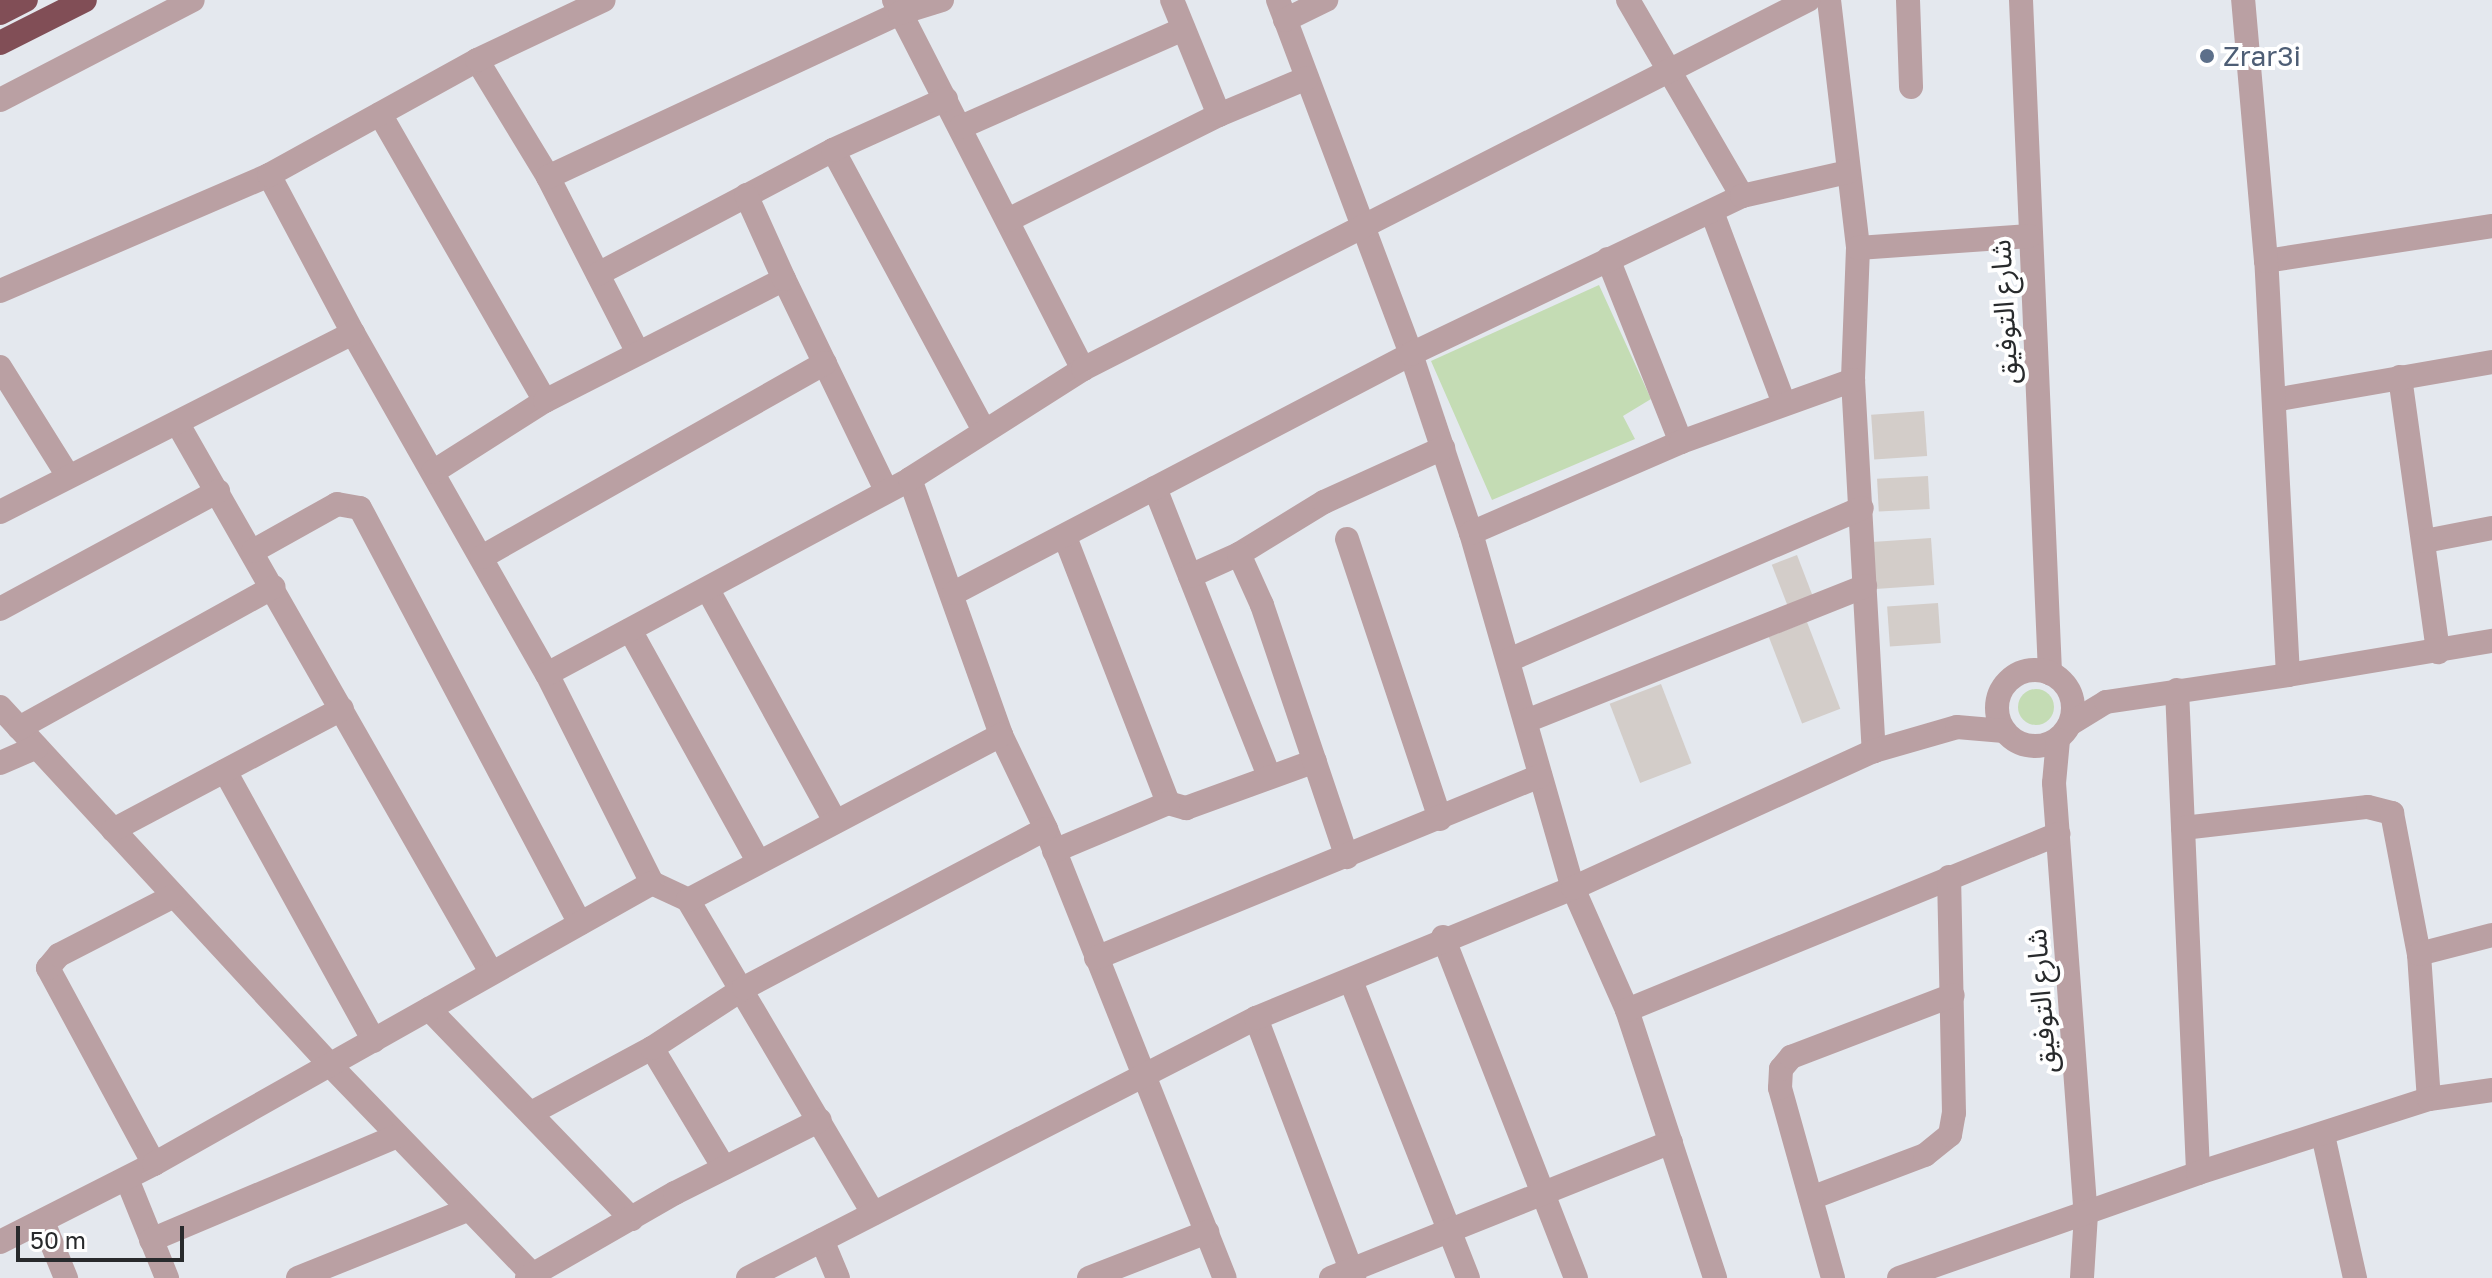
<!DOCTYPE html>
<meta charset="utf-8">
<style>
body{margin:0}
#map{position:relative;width:2492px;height:1278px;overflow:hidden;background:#e4e8ee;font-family:"Golos Text","Noto Sans Arabic",sans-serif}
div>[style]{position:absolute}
.green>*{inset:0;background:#c4dcb4}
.round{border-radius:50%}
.building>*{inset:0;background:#d3cdc9;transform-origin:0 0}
.minor>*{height:24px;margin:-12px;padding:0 12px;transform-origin:12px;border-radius:12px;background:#baa0a3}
.minor>.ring{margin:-12px;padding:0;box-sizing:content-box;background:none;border:24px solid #baa0a3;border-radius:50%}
.highway>*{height:24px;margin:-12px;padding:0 12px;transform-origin:12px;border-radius:12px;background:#814e56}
.dots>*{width:22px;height:22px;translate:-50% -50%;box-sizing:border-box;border:4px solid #fff;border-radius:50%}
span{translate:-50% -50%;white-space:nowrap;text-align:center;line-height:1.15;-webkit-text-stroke:8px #fff;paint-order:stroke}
.service-label{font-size:28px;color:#4e5e75}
.left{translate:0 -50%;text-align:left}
.street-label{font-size:28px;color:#282a2c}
.scale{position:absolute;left:16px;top:1226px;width:168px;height:36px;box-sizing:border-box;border:4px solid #282a2c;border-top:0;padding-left:10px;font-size:24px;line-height:28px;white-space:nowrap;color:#282a2c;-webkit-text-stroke:6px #fff;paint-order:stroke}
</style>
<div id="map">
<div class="green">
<i style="clip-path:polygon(1599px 285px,1651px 399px,1623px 416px,1635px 439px,1492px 500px,1431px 361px)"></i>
<i class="round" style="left:2018px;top:689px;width:36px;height:36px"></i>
</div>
<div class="building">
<i style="left:1924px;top:411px;width:45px;height:53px;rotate:86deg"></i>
<i style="left:1928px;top:476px;width:33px;height:51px;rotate:87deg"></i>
<i style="left:1931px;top:538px;width:47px;height:59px;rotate:86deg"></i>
<i style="left:1797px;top:555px;width:50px;height:27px;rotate:69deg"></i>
<i style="left:1938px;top:603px;width:40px;height:51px;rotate:86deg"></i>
<i style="left:1807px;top:622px;width:93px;height:41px;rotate:69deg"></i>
<i style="left:1661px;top:684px;width:85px;height:55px;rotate:69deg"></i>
</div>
<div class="minor">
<i style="left:894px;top:0;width:415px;rotate:62.9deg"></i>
<i style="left:1278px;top:0;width:378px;rotate:69.4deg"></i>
<i style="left:1411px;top:354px;width:189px;rotate:71.5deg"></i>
<i style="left:1471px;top:533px;width:369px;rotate:74deg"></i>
<i style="left:1573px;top:888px;width:133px;rotate:66.1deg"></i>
<i style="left:1627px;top:1010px;width:282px;rotate:71.8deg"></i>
<i style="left:1628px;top:0;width:227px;rotate:59.8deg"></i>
<i style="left:1829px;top:0;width:250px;rotate:83.3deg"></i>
<i style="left:1858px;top:248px;width:132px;rotate:92.2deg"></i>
<i style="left:1853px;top:380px;width:372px;rotate:86.8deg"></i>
<i style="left:1908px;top:0;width:87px;rotate:88deg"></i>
<i style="left:2021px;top:0;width:674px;rotate:87.53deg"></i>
<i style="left:1285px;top:20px;width:46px;rotate:-26deg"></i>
<i style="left:477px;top:60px;width:137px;rotate:58.7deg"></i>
<i style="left:548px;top:177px;width:195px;rotate:62.9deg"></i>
<i style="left:0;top:100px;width:217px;rotate:-27.4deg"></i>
<i style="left:380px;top:114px;width:331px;rotate:60.1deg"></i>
<i style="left:1219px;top:115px;width:95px;rotate:-22.8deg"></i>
<i style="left:961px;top:127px;width:243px;rotate:-23.8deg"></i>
<i style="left:833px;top:150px;width:317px;rotate:61.7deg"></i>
<i style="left:269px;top:175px;width:179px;rotate:62deg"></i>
<i style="left:353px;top:333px;width:392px;rotate:60.4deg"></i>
<i style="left:547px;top:674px;width:234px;rotate:63.3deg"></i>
<i style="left:652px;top:883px;width:40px;rotate:25deg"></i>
<i style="left:688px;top:900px;width:364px;rotate:59.4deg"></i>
<i style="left:548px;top:177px;width:388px;rotate:-25deg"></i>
<i style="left:900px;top:13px;width:44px;rotate:-17.2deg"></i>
<i style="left:1712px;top:212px;width:205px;rotate:69.4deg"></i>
<i style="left:1008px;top:220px;width:236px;rotate:-26.5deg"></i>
<i style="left:1219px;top:115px;width:124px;rotate:-112.2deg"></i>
<i style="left:1858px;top:248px;width:172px;rotate:-4deg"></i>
<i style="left:1608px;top:259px;width:197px;rotate:68.3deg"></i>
<i style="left:2266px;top:261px;width:229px;rotate:-8.8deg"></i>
<i style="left:598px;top:274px;width:266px;rotate:-27.8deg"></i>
<i style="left:833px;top:150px;width:124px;rotate:-24.3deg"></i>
<i style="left:784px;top:279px;width:234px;rotate:64.2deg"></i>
<i style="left:0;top:291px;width:293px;rotate:-23.3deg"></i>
<i style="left:269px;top:175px;width:238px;rotate:-28.9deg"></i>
<i style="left:477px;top:60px;width:140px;rotate:-25.3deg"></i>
<i style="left:0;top:367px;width:128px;rotate:58deg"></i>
<i style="left:2400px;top:377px;width:278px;rotate:82.1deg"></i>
<i style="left:2274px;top:400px;width:221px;rotate:-9.9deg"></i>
<i style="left:179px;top:426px;width:629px;rotate:60.26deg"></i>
<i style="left:433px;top:472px;width:133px;rotate:-32.4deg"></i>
<i style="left:545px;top:401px;width:268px;rotate:-27deg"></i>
<i style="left:784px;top:279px;width:92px;rotate:-114.3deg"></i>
<i style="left:910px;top:479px;width:272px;rotate:70.4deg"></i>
<i style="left:1001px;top:735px;width:104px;rotate:64.4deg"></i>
<i style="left:1046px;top:829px;width:483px;rotate:68.3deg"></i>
<i style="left:1155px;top:488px;width:310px;rotate:68.4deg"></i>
<i style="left:0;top:512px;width:396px;rotate:-26.9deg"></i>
<i style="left:1471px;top:533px;width:229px;rotate:-23.4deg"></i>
<i style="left:1681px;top:442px;width:183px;rotate:-19.8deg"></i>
<i style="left:1065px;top:537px;width:285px;rotate:68.8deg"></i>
<i style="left:1168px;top:803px;width:19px;rotate:16deg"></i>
<i style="left:1186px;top:808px;width:137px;rotate:-20deg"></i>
<i style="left:1347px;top:539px;width:295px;rotate:71.6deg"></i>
<i style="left:2425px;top:541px;width:68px;rotate:-11deg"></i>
<i style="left:253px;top:551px;width:96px;rotate:-29.2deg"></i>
<i style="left:337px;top:504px;width:23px;rotate:10deg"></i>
<i style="left:360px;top:508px;width:470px;rotate:62.1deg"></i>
<i style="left:1239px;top:554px;width:100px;rotate:-31.5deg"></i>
<i style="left:1324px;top:502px;width:131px;rotate:-24.4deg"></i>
<i style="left:482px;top:557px;width:394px;rotate:-29.5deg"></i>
<i style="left:1190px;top:576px;width:54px;rotate:-24.2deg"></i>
<i style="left:1239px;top:554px;width:56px;rotate:65.7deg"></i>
<i style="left:1262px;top:605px;width:266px;rotate:71.4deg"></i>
<i style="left:708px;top:590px;width:264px;rotate:61.2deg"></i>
<i style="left:954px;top:593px;width:516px;rotate:-27.61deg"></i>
<i style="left:1411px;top:354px;width:367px;rotate:-25.5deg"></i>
<i style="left:1742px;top:196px;width:109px;rotate:-12.8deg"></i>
<i style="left:0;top:609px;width:248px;rotate:-28.4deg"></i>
<i style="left:630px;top:630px;width:264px;rotate:61deg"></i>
<i style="left:1509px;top:660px;width:384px;rotate:-23.3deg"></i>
<i class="ring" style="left:1997px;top:670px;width:52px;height:52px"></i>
<i style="left:547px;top:674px;width:412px;rotate:-28.2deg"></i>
<i style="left:910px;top:479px;width:205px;rotate:-32.4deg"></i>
<i style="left:1083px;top:369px;width:814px;rotate:-26.97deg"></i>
<i style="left:2288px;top:675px;width:207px;rotate:-9.5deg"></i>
<i style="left:2177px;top:690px;width:483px;rotate:87.5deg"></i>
<i style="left:0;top:707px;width:488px;rotate:47.3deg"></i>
<i style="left:331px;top:1066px;width:295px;rotate:46deg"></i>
<i style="left:1526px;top:721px;width:365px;rotate:-21.7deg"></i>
<i style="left:2070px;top:724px;width:42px;rotate:-31.4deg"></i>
<i style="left:2106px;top:702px;width:184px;rotate:-8.4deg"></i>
<i style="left:2288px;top:675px;width:415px;rotate:-93deg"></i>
<i style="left:2266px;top:261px;width:262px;rotate:-95deg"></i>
<i style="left:19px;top:728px;width:291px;rotate:-29deg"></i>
<i style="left:2058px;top:740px;width:43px;rotate:95.3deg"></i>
<i style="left:2054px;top:783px;width:432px;rotate:85.8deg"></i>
<i style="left:2086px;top:1214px;width:64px;rotate:93.6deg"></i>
<i style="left:0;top:763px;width:40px;rotate:-23.4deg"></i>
<i style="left:225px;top:771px;width:308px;rotate:61.1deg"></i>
<i style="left:2183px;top:828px;width:186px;rotate:-6.5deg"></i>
<i style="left:2368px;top:807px;width:25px;rotate:14deg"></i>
<i style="left:2392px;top:813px;width:144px;rotate:79.2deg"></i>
<i style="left:2419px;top:954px;width:145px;rotate:86.1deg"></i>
<i style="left:113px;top:830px;width:259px;rotate:-27.9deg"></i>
<i style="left:1054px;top:851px;width:124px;rotate:-22.8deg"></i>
<i style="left:688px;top:900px;width:354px;rotate:-27.8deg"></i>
<i style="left:1443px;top:937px;width:366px;rotate:68.7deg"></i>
<i style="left:2419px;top:954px;width:75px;rotate:-14.6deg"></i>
<i style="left:1096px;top:958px;width:480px;rotate:-22.3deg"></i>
<i style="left:1351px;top:981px;width:319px;rotate:68.5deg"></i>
<i style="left:429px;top:1009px;width:292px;rotate:46deg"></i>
<i style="left:1627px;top:1010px;width:466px;rotate:-22.2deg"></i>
<i style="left:1256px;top:1018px;width:278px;rotate:69.3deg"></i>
<i style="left:652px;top:1048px;width:140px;rotate:59deg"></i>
<i style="left:533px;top:1112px;width:135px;rotate:-28.3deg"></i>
<i style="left:652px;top:1048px;width:110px;rotate:-33.1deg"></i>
<i style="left:744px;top:988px;width:341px;rotate:-27.8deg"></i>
<i style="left:2323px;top:1135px;width:147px;rotate:77.4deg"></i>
<i style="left:154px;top:1164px;width:223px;rotate:-118.4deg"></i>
<i style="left:48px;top:968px;width:17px;rotate:-50deg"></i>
<i style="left:59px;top:955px;width:129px;rotate:-27.2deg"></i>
<i style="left:127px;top:1179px;width:107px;rotate:68deg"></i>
<i style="left:1811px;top:1198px;width:122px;rotate:-20.7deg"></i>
<i style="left:1925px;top:1155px;width:32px;rotate:-39deg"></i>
<i style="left:1950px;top:1135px;width:22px;rotate:-80deg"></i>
<i style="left:1954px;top:1113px;width:236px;rotate:-91.2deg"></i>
<i style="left:43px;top:1222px;width:61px;rotate:67.7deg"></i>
<i style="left:151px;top:1240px;width:267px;rotate:-22.9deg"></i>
<i style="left:822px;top:1240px;width:41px;rotate:67.2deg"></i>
<i style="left:0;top:1242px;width:173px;rotate:-26.9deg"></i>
<i style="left:154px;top:1164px;width:572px;rotate:-29.43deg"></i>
<i style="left:298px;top:1278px;width:182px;rotate:-21.9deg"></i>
<i style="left:527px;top:1278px;width:171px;rotate:-29.9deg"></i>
<i style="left:675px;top:1193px;width:162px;rotate:-26.7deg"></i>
<i style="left:748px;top:1278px;width:571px;rotate:-27.1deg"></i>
<i style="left:1256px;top:1018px;width:343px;rotate:-22.3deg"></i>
<i style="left:1573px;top:888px;width:331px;rotate:-24.5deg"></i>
<i style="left:1874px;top:751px;width:86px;rotate:-16.1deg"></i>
<i style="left:1957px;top:727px;width:47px;rotate:4.9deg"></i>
<i style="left:1089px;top:1278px;width:127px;rotate:-21.3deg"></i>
<i style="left:1331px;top:1278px;width:366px;rotate:-21.8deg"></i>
<i style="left:1833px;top:1278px;width:197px;rotate:-105.6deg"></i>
<i style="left:1780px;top:1088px;width:19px;rotate:-87deg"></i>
<i style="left:1781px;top:1069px;width:16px;rotate:-50deg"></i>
<i style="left:1791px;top:1057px;width:173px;rotate:-20.9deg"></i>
<i style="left:1899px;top:1278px;width:317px;rotate:-19.3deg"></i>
<i style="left:2198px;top:1173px;width:243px;rotate:-17.8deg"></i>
<i style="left:2429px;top:1099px;width:64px;rotate:-8.1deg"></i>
</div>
<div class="highway">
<i style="left:0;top:13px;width:29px;rotate:-27deg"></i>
<i style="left:0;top:43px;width:95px;rotate:-26.8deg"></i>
</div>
<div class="dots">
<i style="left:2207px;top:56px;background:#5c6f8a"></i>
</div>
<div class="service-label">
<span class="left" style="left:2223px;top:56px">Zrar3i</span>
</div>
<div class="street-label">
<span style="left:2004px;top:312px;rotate:-93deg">شارع التوفيق</span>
<span style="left:2041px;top:1001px;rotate:-94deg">شارع التوفيق</span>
</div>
<div class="scale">50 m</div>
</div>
